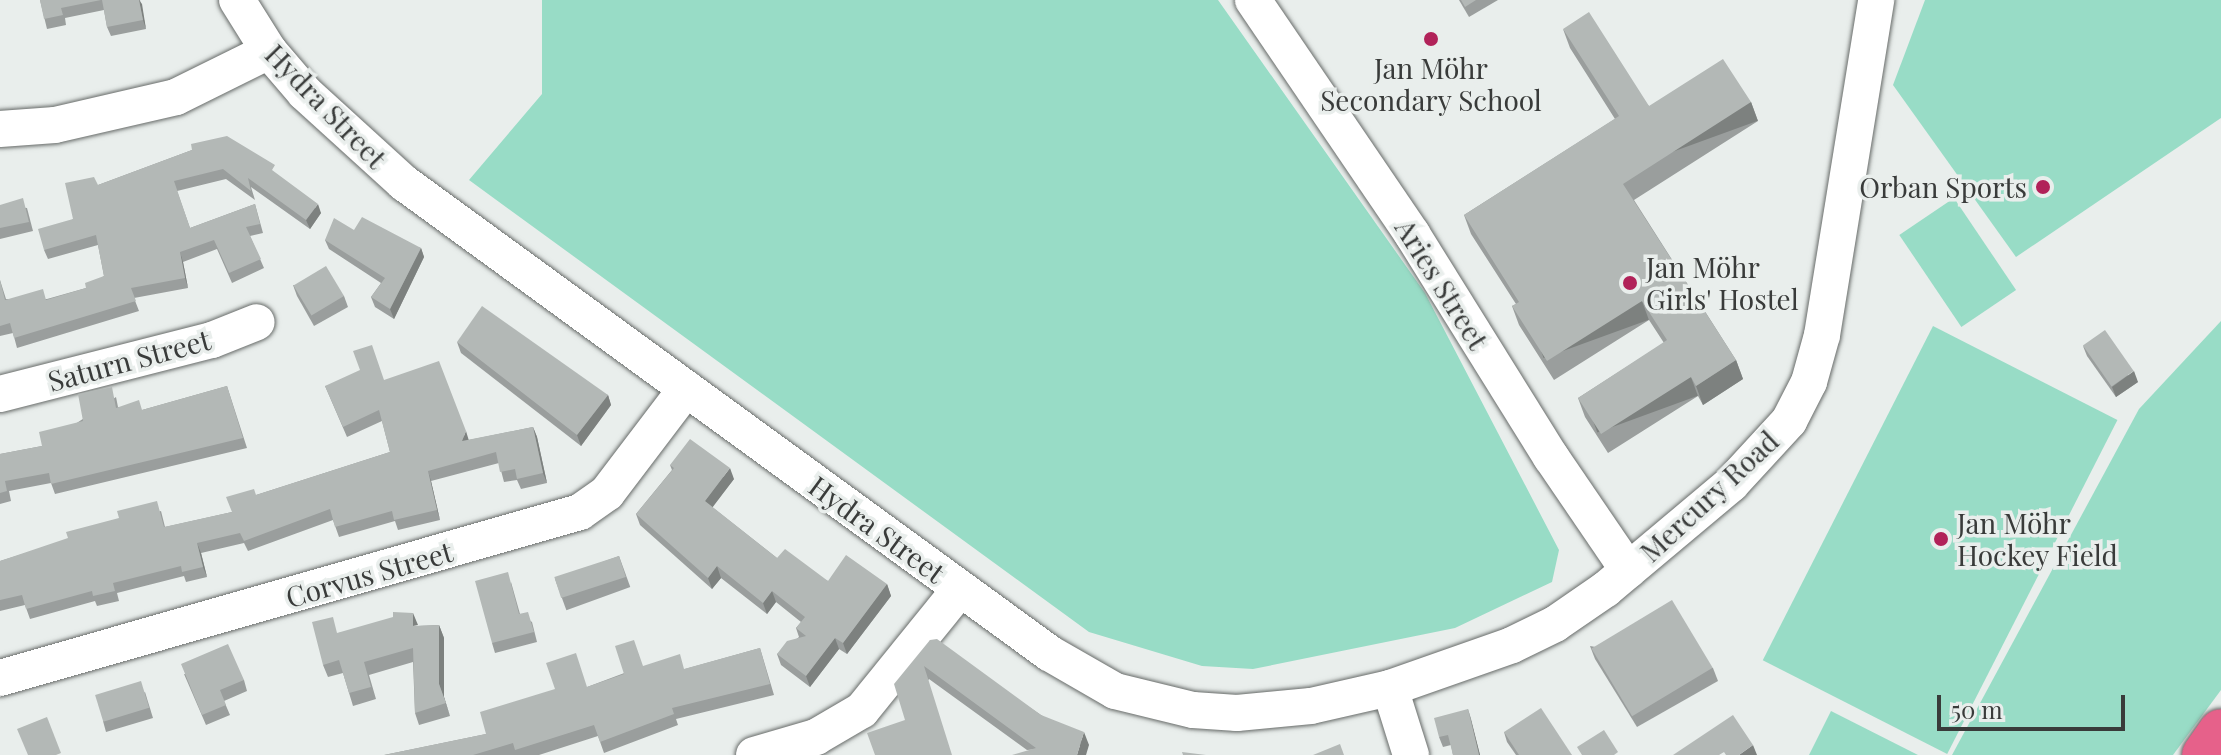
<!DOCTYPE html>
<meta charset="utf-8">
<style>
body{margin:0}
#map{position:relative;width:2221px;height:755px;overflow:hidden;background:#e9eeec;font-family:"Playfair Display",serif}
div>[style]{position:absolute}
.green>*{inset:0;background:#98dcc6;transform-origin:0 0}
.roads{filter:drop-shadow(0 0 2px #676b69) drop-shadow(0 0 2px #676b69)}
.minor>*{height:36px;margin:-18px;padding:0 18px;transform-origin:18px;border-radius:18px;background:#fff}
.highway>*{height:44px;margin:-22px;padding:0 22px;transform-origin:22px;border-radius:22px;background:#e6618a}
.wall>*{inset:0;background:#9a9e9d;transform-origin:0 0}
.shaded-wall>*{inset:0;background:#7d817f;transform-origin:0 0}
.building>*{inset:0;background:#b3b8b6;transform-origin:0 0}
.dots>*{width:22px;height:22px;translate:-50% -50%;box-sizing:border-box;border:4px solid #e9eeec;border-radius:50%}
span{translate:-50% -50%;white-space:nowrap;text-align:center;line-height:1.15;-webkit-text-stroke:7px #e9eeec;paint-order:stroke}
.poi-label{font-size:28px;color:#393b3a}
.right{translate:-100% -50%;text-align:right}
.left{translate:0 -50%;text-align:left}
.street-label{font-size:28px;color:#393b3a}
.scale{position:absolute;left:1937px;top:695px;width:188px;height:36px;box-sizing:border-box;border:4px solid #393b3a;border-top:0;padding-left:10px;font-size:24px;line-height:28px;white-space:nowrap;color:#393b3a;-webkit-text-stroke:6px #e9eeec;paint-order:stroke}
</style>
<div id="map">
<div class="green">
<i style="clip-path:polygon(542px 0,1218px 0,1425px 293px,1559px 550px,1552px 582px,1455px 628px,1253px 669px,1202px 666px,1089px 632px,469px 180px,542px 94px)"></i>
<i style="clip-path:polygon(1925px 0,2221px 0,2221px 118px,2016px 257px,1893px 85px)"></i>
<i style="left:1954px;top:198px;width:111px;height:66px;rotate:56deg"></i>
<i style="clip-path:polygon(2221px 321px,2221px 690px,2173px 755px,1952px 755px,2139px 409px)"></i>
<i style="left:1933px;top:326px;width:207px;height:375px;rotate:27deg"></i>
<i style="clip-path:polygon(1831px 711px,1918px 755px,1809px 755px)"></i>
</div>
<div class="roads">
<div class="minor">
<i style="left:237px;top:0;width:60px;rotate:57.9deg"></i>
<i style="left:269px;top:51px;width:55px;rotate:49.4deg"></i>
<i style="left:305px;top:93px;width:134px;rotate:42.3deg"></i>
<i style="left:404px;top:183px;width:798px;rotate:36.08deg"></i>
<i style="left:1049px;top:653px;width:76px;rotate:29.9deg"></i>
<i style="left:1115px;top:691px;width:80px;rotate:13.7deg"></i>
<i style="left:1193px;top:710px;width:44px;rotate:3.9deg"></i>
<i style="left:1237px;top:713px;width:74px;rotate:-5.4deg"></i>
<i style="left:1311px;top:706px;width:81px;rotate:-12.8deg"></i>
<i style="left:1390px;top:688px;width:129px;rotate:-19.4deg"></i>
<i style="left:1512px;top:645px;width:48px;rotate:-26deg"></i>
<i style="left:1555px;top:624px;width:62px;rotate:-34.5deg"></i>
<i style="left:1606px;top:589px;width:163px;rotate:-40deg"></i>
<i style="left:1731px;top:484px;width:86px;rotate:-47.4deg"></i>
<i style="left:1789px;top:421px;width:44px;rotate:-62.9deg"></i>
<i style="left:1809px;top:382px;width:49px;rotate:-74.5deg"></i>
<i style="left:1822px;top:335px;width:339px;rotate:-80.8deg"></i>
<i style="left:1253px;top:0;width:283px;rotate:55.8deg"></i>
<i style="left:1412px;top:234px;width:263px;rotate:58.1deg"></i>
<i style="left:1551px;top:457px;width:137px;rotate:55.7deg"></i>
<i style="left:0;top:129px;width:55px;rotate:-4.2deg"></i>
<i style="left:55px;top:125px;width:124px;rotate:-13deg"></i>
<i style="left:176px;top:97px;width:104px;rotate:-26.3deg"></i>
<i style="left:0;top:394px;width:219px;rotate:-14.3deg"></i>
<i style="left:212px;top:340px;width:48px;rotate:-21.8deg"></i>
<i style="left:0;top:678px;width:603px;rotate:-15.97deg"></i>
<i style="left:580px;top:512px;width:33px;rotate:-35deg"></i>
<i style="left:607px;top:493px;width:131px;rotate:-52.8deg"></i>
<i style="left:1390px;top:688px;width:70px;rotate:72.6deg"></i>
<i style="left:754px;top:755px;width:65px;rotate:-16.2deg"></i>
<i style="left:816px;top:737px;width:53px;rotate:-30.4deg"></i>
<i style="left:862px;top:710px;width:156px;rotate:-51deg"></i>
</div>
<div class="highway">
<i style="left:2204px;top:755px;width:29px;rotate:-55deg"></i>
</div>
</div>
<div class="wall">
<i style="clip-path:polygon(40px 0,140px 0,146px 29px,111px 36px,107px 27px,104px 10px,65px 18px,66px 25px,47px 29px)"></i>
<i style="clip-path:polygon(1459px 0,1498px 0,1469px 17px)"></i>
<i style="clip-path:polygon(1563px 29px,1649px 106px,1751px 102px,1758px 121px,1634px 200px,1736px 360px,1743px 379px,1703px 405px,1698px 396px,1608px 453px,1585px 417px,1578px 398px,1664px 343px,1649px 320px,1554px 380px,1519px 325px,1512px 306px,1516px 304px,1471px 234px,1464px 215px,1615px 119px,1570px 48px)"></i>
<i style="clip-path:polygon(192px 150px,278px 175px,321px 213px,310px 229px,251px 187px,255px 200px,226px 179px,177px 191px,190px 228px,255px 204px,263px 233px,250px 236px,264px 268px,232px 283px,217px 249px,183px 262px,188px 288px,134px 298px,139px 311px,17px 348px,13px 333px,0 336px,0 280px,6px 299px,47px 299px,86px 288px,104px 276px,98px 245px,48px 259px,44px 250px,73px 219px,98px 185px)"></i>
<i style="clip-path:polygon(0 205px,27px 208px,33px 231px,0 239px)"></i>
<i style="clip-path:polygon(354px 230px,421px 248px,424px 257px,394px 319px,375px 307px,371px 297px,381px 283px,329px 249px,325px 240px)"></i>
<i style="clip-path:polygon(293px 285px,344px 296px,348px 307px,314px 326px,297px 296px)"></i>
<i style="clip-path:polygon(457px 342px,608px 395px,611px 405px,581px 446px,461px 353px)"></i>
<i style="clip-path:polygon(2083px 346px,2138px 382px,2116px 397px,2087px 356px)"></i>
<i style="clip-path:polygon(384px 380px,469px 440px,533px 427px,537px 437px,547px 483px,521px 489px,517px 480px,504px 482px,499px 463px,431px 481px,440px 520px,398px 530px,395px 521px,339px 537px,333px 520px,248px 551px,244px 543px,201px 553px,207px 577px,186px 582px,184px 576px,117px 593px,119px 601px,97px 606px,95px 601px,30px 619px,25px 605px,0 611px,0 561px,161px 511px,165px 527px,232px 512px,256px 495px,390px 452px,382px 421px,347px 437px,325px 386px)"></i>
<i style="clip-path:polygon(227px 386px,247px 448px,55px 494px,51px 483px,9px 491px,11px 501px,0 504px,0 454px,42px 446px,116px 397px,118px 407px,142px 410px)"></i>
<i style="clip-path:polygon(670px 465px,734px 479px,712px 507px,777px 558px,828px 581px,887px 584px,891px 596px,847px 654px,839px 649px,810px 687px,781px 665px,777px 654px,799px 637px,796px 628px,801px 622px,776px 602px,767px 614px,721px 578px,712px 589px,640px 525px,636px 514px,672px 470px)"></i>
<i style="left:619px;top:556px;width:33px;height:68px;rotate:70deg"></i>
<i style="clip-path:polygon(511px 582px,520px 614px,532px 622px,537px 642px,495px 653px,492px 643px)"></i>
<i style="clip-path:polygon(439px 625px,444px 638px,444px 697px,450px 716px,419px 725px,415px 713px,413px 662px,369px 675px,376px 699px,353px 706px,343px 673px,328px 677px,323px 665px,338px 633px,418px 626px)"></i>
<i style="clip-path:polygon(930px 640px,1041px 715px,1089px 745px,1027px 750px,929px 679px,905px 720px)"></i>
<i style="clip-path:polygon(1590px 646px,1713px 668px,1718px 681px,1637px 727px,1595px 659px)"></i>
<i style="clip-path:polygon(760px 648px,774px 695px,676px 719px,678px 725px,604px 753px,598px 736px,539px 755px,384px 755px,486px 734px,587px 687px,643px 666px,685px 669px)"></i>
<i style="clip-path:polygon(184px 674px,244px 680px,247px 691px,224px 701px,230px 715px,206px 725px)"></i>
<i style="clip-path:polygon(145px 692px,153px 718px,106px 732px,103px 721px)"></i>
<i style="clip-path:polygon(1468px 709px,1480px 755px,1453px 755px,1451px 745px,1443px 747px,1439px 737px)"></i>
<i style="clip-path:polygon(1504px 732px,1572px 755px,1516px 755px,1507px 742px)"></i>
</div>
<div class="shaded-wall">
<i style="clip-path:polygon(139px 0,142px 4px,146px 29px,143px 20px)"></i>
<i style="left:1751px;top:102px;width:20px;height:152px;rotate:70deg"></i>
<i style="clip-path:polygon(318px 204px,321px 213px,310px 229px,306px 220px)"></i>
<i style="clip-path:polygon(421px 248px,424px 257px,394px 319px,390px 309px)"></i>
<i style="clip-path:polygon(180px 252px,183px 262px,188px 288px,185px 278px)"></i>
<i style="left:1642px;top:301px;width:20px;height:112px;rotate:70deg"></i>
<i style="clip-path:polygon(1736px 360px,1743px 379px,1703px 405px,1696px 386px)"></i>
<i style="clip-path:polygon(2134px 371px,2138px 382px,2116px 397px,2112px 387px)"></i>
<i style="left:1691px;top:377px;width:20px;height:107px;rotate:70deg"></i>
<i style="clip-path:polygon(608px 395px,611px 405px,581px 446px,577px 435px)"></i>
<i style="clip-path:polygon(533px 427px,537px 437px,547px 483px,543px 473px)"></i>
<i style="clip-path:polygon(466px 431px,469px 441px,462px 441px)"></i>
<i style="clip-path:polygon(730px 468px,734px 479px,709px 512px,705px 501px)"></i>
<i style="clip-path:polygon(428px 471px,431px 481px,440px 520px,437px 510px)"></i>
<i style="clip-path:polygon(197px 543px,201px 553px,207px 577px,203px 567px)"></i>
<i style="clip-path:polygon(717px 566px,721px 578px,712px 589px,708px 578px)"></i>
<i style="clip-path:polygon(887px 584px,891px 596px,847px 654px,843px 643px)"></i>
<i style="clip-path:polygon(772px 591px,776px 602px,767px 614px,763px 603px)"></i>
<i style="clip-path:polygon(413px 613px,418px 625px,413px 626px)"></i>
<i style="clip-path:polygon(439px 625px,444px 638px,444px 697px,450px 716px,439px 684px)"></i>
<i style="clip-path:polygon(835px 638px,839px 649px,810px 687px,806px 676px)"></i>
<i style="clip-path:polygon(1468px 709px,1471px 719px,1480px 755px,1479px 755px)"></i>
<i style="clip-path:polygon(1084px 732px,1089px 745px,1086px 755px,1077px 755px)"></i>
<i style="clip-path:polygon(1753px 745px,1757px 755px,1739px 755px)"></i>
</div>
<div class="building">
<i style="clip-path:polygon(40px 0,101px 0,61px 8px,63px 15px,44px 19px)"></i>
<i style="clip-path:polygon(102px 0,139px 0,143px 20px,107px 27px)"></i>
<i style="clip-path:polygon(1461px 0,1476px 0,1465px 7px)"></i>
<i style="clip-path:polygon(1589px 12px,1649px 106px,1723px 59px,1751px 102px,1623px 184px,1736px 360px,1696px 386px,1691px 377px,1601px 434px,1578px 398px,1667px 340px,1642px 301px,1547px 361px,1512px 306px,1519px 302px,1464px 215px,1619px 116px,1563px 29px)"></i>
<i style="clip-path:polygon(227px 136px,275px 165px,272px 170px,318px 204px,306px 220px,248px 178px,251px 191px,223px 169px,174px 181px,190px 228px,255px 204px,260px 224px,246px 227px,261px 259px,229px 273px,214px 240px,180px 252px,185px 278px,131px 288px,136px 301px,14px 338px,10px 323px,0 326px,0 280px,5px 300px,43px 289px,46px 300px,86px 288px,85px 283px,104px 276px,96px 235px,44px 250px,38px 229px,73px 219px,65px 183px,94px 177px,98px 185px,192px 150px,191px 144px)"></i>
<i style="clip-path:polygon(23px 198px,29px 222px,0 228px,0 205px)"></i>
<i style="clip-path:polygon(362px 217px,421px 248px,390px 309px,371px 297px,385px 278px,325px 240px,334px 218px,354px 230px)"></i>
<i style="left:326px;top:266px;width:35px;height:38px;rotate:59deg"></i>
<i style="clip-path:polygon(482px 306px,608px 395px,577px 435px,457px 342px)"></i>
<i style="left:2105px;top:330px;width:50px;height:27px;rotate:55deg"></i>
<i style="clip-path:polygon(372px 345px,384px 380px,439px 361px,466px 431px,462px 441px,533px 427px,543px 473px,517px 479px,515px 469px,500px 472px,496px 452px,428px 471px,437px 510px,394px 520px,392px 511px,335px 527px,330px 509px,244px 541px,240px 533px,197px 543px,203px 567px,182px 572px,181px 566px,113px 583px,115px 591px,93px 596px,92px 591px,26px 609px,22px 595px,0 600px,0 561px,68px 538px,66px 532px,119px 518px,117px 511px,157px 501px,164px 527px,232px 512px,226px 497px,254px 489px,256px 495px,390px 452px,379px 410px,343px 427px,325px 386px,360px 370px,353px 351px)"></i>
<i style="clip-path:polygon(227px 386px,243px 438px,51px 484px,49px 473px,5px 481px,7px 491px,0 493px,0 454px,42px 446px,39px 432px,83px 421px,78px 394px,112px 387px,116px 408px,139px 400px,142px 410px)"></i>
<i style="clip-path:polygon(690px 439px,730px 468px,705px 501px,777px 558px,785px 549px,828px 581px,846px 555px,887px 584px,843px 643px,835px 638px,806px 676px,777px 654px,787px 641px,806px 636px,796px 628px,805px 617px,772px 591px,763px 603px,717px 566px,708px 578px,636px 514px,674px 468px,670px 465px)"></i>
<i style="left:619px;top:556px;width:22px;height:68px;rotate:72deg"></i>
<i style="clip-path:polygon(508px 572px,519px 614px,528px 612px,534px 632px,492px 643px,475px 581px)"></i>
<i style="left:1672px;top:600px;width:79px;height:94px;rotate:59deg"></i>
<i style="clip-path:polygon(393px 612px,413px 613px,413px 626px,439px 625px,439px 684px,446px 703px,415px 713px,413px 648px,364px 662px,371px 687px,349px 693px,339px 660px,323px 665px,312px 622px,333px 617px,337px 633px,393px 617px)"></i>
<i style="clip-path:polygon(937px 639px,1041px 715px,1084px 732px,1077px 755px,1012px 755px,1036px 748px,924px 666px,952px 755px,875px 755px,867px 733px,905px 720px,894px 684px,930px 640px)"></i>
<i style="clip-path:polygon(634px 640px,643px 666px,680px 654px,684px 669px,760px 648px,770px 684px,672px 708px,674px 714px,600px 742px,594px 725px,515px 750px,513px 743px,473px 755px,384px 755px,486px 734px,480px 712px,555px 689px,546px 663px,576px 653px,587px 687px,624px 674px,615px 646px)"></i>
<i style="clip-path:polygon(228px 644px,244px 680px,220px 690px,226px 705px,202px 715px,181px 664px)"></i>
<i style="left:141px;top:681px;width:28px;height:48px;rotate:73deg"></i>
<i style="clip-path:polygon(1541px 708px,1572px 755px,1519px 755px,1504px 732px)"></i>
<i style="clip-path:polygon(1468px 709px,1479px 755px,1453px 755px,1448px 735px,1439px 737px,1434px 718px)"></i>
<i style="clip-path:polygon(1733px 715px,1753px 745px,1739px 755px,1726px 755px,1724px 752px,1719px 755px,1673px 755px)"></i>
<i style="clip-path:polygon(47px 717px,61px 753px,56px 755px,28px 755px,17px 729px)"></i>
<i style="clip-path:polygon(1604px 730px,1618px 752px,1614px 755px,1582px 755px,1577px 747px)"></i>
<i style="clip-path:polygon(1340px 744px,1344px 755px,1313px 755px)"></i>
<i style="clip-path:polygon(1182px 752px,1206px 755px,1183px 755px)"></i>
</div>
<div class="dots">
<i style="left:1431px;top:39px;background:#b12259"></i>
<i style="left:2043px;top:187px;background:#b12259"></i>
<i style="left:1630px;top:283px;background:#b12259"></i>
<i style="left:1941px;top:539px;background:#b12259"></i>
</div>
<div class="poi-label">
<span style="left:1431px;top:84px">Jan Möhr<br>Secondary School</span>
<span class="right" style="left:2027px;top:187px">Orban Sports</span>
<span class="left" style="left:1646px;top:283px">Jan Möhr<br>Girls' Hostel</span>
<span class="left" style="left:1957px;top:539px">Jan Möhr<br>Hockey Field</span>
</div>
<div class="street-label">
<span style="left:326px;top:106px;rotate:46deg">Hydra Street</span>
<span style="left:1442px;top:284px;rotate:58deg">Aries Street</span>
<span style="left:129px;top:360px;rotate:-15deg">Saturn Street</span>
<span style="left:1709px;top:496px;rotate:-43deg">Mercury Road</span>
<span style="left:877px;top:529px;rotate:36deg">Hydra Street</span>
<span style="left:369px;top:574px;rotate:-16deg">Corvus Street</span>
</div>
<div class="scale">50 m</div>
</div>
